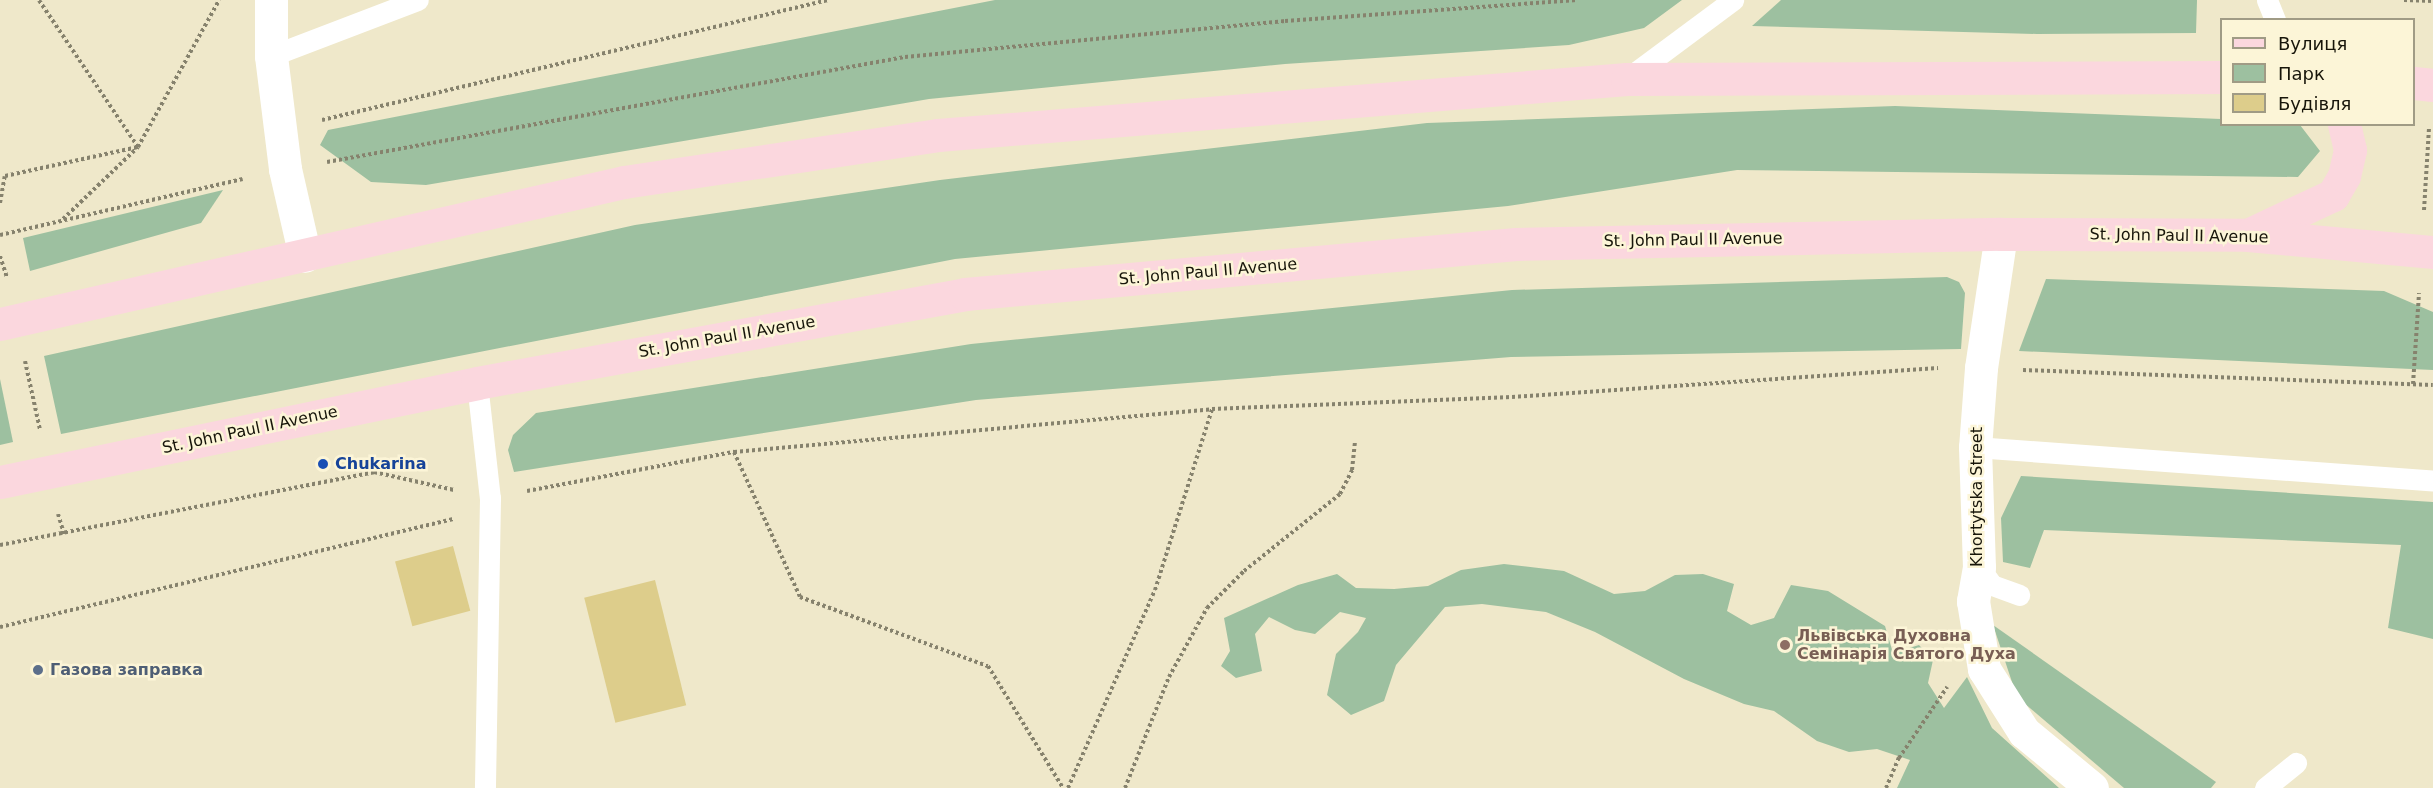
<!DOCTYPE html>
<meta charset="utf-8">
<style>
body{margin:0}
#map{position:relative;width:2433px;height:788px;overflow:hidden;background:#efe8ca;font-family:"DejaVu Sans",sans-serif}
div>[style]{position:absolute}
.green>*{inset:0;background:#9dc0a0}
.building>*{inset:0;background:#ddcd8b;transform-origin:0 0}
.path>*{height:4px;margin-top:-2px;transform-origin:0;background:repeating-linear-gradient(90deg,#86826d 0 3px,transparent 0 6px)}
.service>*{height:21px;margin:-10.5px;padding:0 10.5px;transform-origin:10.5px;border-radius:10.5px;background:#fff}
.minor>*{height:33px;margin:-16.5px;padding:0 16.5px;transform-origin:16.5px;border-radius:16.5px;background:#fff}
.tertiary>*{height:33px;margin:-16.5px;padding:0 16.5px;transform-origin:16.5px;border-radius:16.5px;background:#fff}
.secondary>*{height:33px;margin:-16.5px;padding:0 16.5px;transform-origin:16.5px;border-radius:16.5px;background:#fbd7de}
.dots>*{width:16px;height:16px;translate:-50% -50%;box-sizing:border-box;border:3px solid #fcf5d7;border-radius:50%}
span{translate:-50% -50%;white-space:nowrap;text-align:center;line-height:1.15;-webkit-text-stroke:5px #fcf5d7;paint-order:stroke}
.street-label{font-size:16px;color:#17150a}
.transit-label{font-size:16px;color:#164399;font-weight:700}
.left{translate:0 -50%;text-align:left}
.education-label{font-size:16px;color:#785e54;font-weight:700}
.service-label{font-size:16px;color:#4e5e75;font-weight:700}
.legend{position:absolute;left:2220px;top:18px;width:195px;height:108px;box-sizing:border-box;background:#fcf5d7;border:2px solid #a09b85;margin:0;padding:8px 10px;list-style:none;font-size:18px;color:#17150a}
.legend li{display:flex;align-items:center;gap:12px;height:30px}
.legend b{width:30px;border:2px solid #a09b85}
</style>
<div id="map">
<div class="green">
<i style="clip-path:polygon(995px 0,1682px 0,1644px 28px,1569px 45px,1285px 64px,929px 99px,426px 185px,371px 182px,320px 145px,328px 130px)"></i>
<i style="clip-path:polygon(1781px 0,2197px 0,2196px 33px,2037px 34px,1752px 26px)"></i>
<i style="clip-path:polygon(1895px 106px,2221px 119px,2222px 124px,2300px 125px,2320px 151px,2298px 177px,1737px 170px,1508px 206px,955px 259px,61px 434px,44px 356px,635px 225px,940px 180px,1427px 123px)"></i>
<i style="clip-path:polygon(223px 190px,201px 223px,30px 271px,23px 238px)"></i>
<i style="clip-path:polygon(1947px 277px,1959px 282px,1965px 293px,1961px 349px,1511px 357px,976px 400px,514px 472px,508px 450px,513px 435px,536px 413px,971px 344px,1512px 290px)"></i>
<i style="clip-path:polygon(2046px 279px,2384px 291px,2433px 312px,2433px 370px,2019px 351px)"></i>
<i style="clip-path:polygon(0 379px,13px 442px,0 445px)"></i>
<i style="clip-path:polygon(2021px 476px,2433px 502px,2433px 639px,2388px 628px,2401px 545px,2044px 530px,2030px 568px,2003px 562px,2001px 518px)"></i>
<i style="clip-path:polygon(1504px 564px,1564px 571px,1614px 594px,1645px 591px,1675px 575px,1703px 574px,1734px 584px,1727px 611px,1751px 625px,1774px 618px,1791px 585px,1828px 591px,1885px 626px,1893px 653px,1919px 645px,1933px 660px,1928px 683px,1944px 708px,1967px 677px,1992px 728px,2059px 788px,1897px 788px,1910px 760px,1877px 749px,1849px 752px,1817px 741px,1774px 711px,1744px 704px,1684px 679px,1595px 632px,1546px 612px,1482px 604px,1445px 607px,1396px 665px,1384px 701px,1351px 715px,1327px 695px,1336px 654px,1358px 632px,1366px 618px,1340px 612px,1315px 634px,1295px 630px,1269px 617px,1255px 634px,1262px 671px,1236px 678px,1221px 666px,1230px 651px,1224px 618px,1298px 585px,1337px 574px,1356px 588px,1394px 589px,1428px 586px,1461px 570px)"></i>
<i style="clip-path:polygon(1993px 625px,2216px 782px,2211px 788px,2124px 788px,2017px 697px)"></i>
</div>
<div class="building">
<i style="left:453px;top:546px;width:67px;height:60px;rotate:75deg"></i>
<i style="left:655px;top:580px;width:129px;height:73px;rotate:76deg"></i>
</div>
<div class="path">
<i style="left:2404px;top:0;width:29px;rotate:2deg"></i>
<i style="left:322px;top:120px;width:520px;rotate:-13.34deg"></i>
<i style="left:327px;top:162px;width:587px;rotate:-10.3deg"></i>
<i style="left:905px;top:57px;width:382px;rotate:-5.4deg"></i>
<i style="left:1285px;top:21px;width:293px;rotate:-4.1deg"></i>
<i style="left:0;top:203px;width:27px;rotate:-80deg"></i>
<i style="left:5px;top:176px;width:136px;rotate:-12.3deg"></i>
<i style="left:138px;top:147px;width:177px;rotate:-124deg"></i>
<i style="left:2424px;top:210px;width:82px;rotate:-86.5deg"></i>
<i style="left:63px;top:219px;width:104px;rotate:-43.8deg"></i>
<i style="left:138px;top:147px;width:168px;rotate:-61.1deg"></i>
<i style="left:0;top:235px;width:249px;rotate:-13deg"></i>
<i style="left:0;top:256px;width:23px;rotate:72deg"></i>
<i style="left:25px;top:361px;width:71px;rotate:77.7deg"></i>
<i style="left:2023px;top:370px;width:410px;rotate:2.1deg"></i>
<i style="left:2413px;top:384px;width:91px;rotate:-86.2deg"></i>
<i style="left:734px;top:452px;width:159px;rotate:65.5deg"></i>
<i style="left:800px;top:597px;width:200px;rotate:20.2deg"></i>
<i style="left:988px;top:666px;width:143px;rotate:58.4deg"></i>
<i style="left:527px;top:491px;width:211px;rotate:-10.7deg"></i>
<i style="left:734px;top:452px;width:480px;rotate:-5.1deg"></i>
<i style="left:1212px;top:409px;width:300px;rotate:-2.3deg"></i>
<i style="left:1512px;top:397px;width:427px;rotate:-3.9deg"></i>
<i style="left:58px;top:514px;width:21px;rotate:73deg"></i>
<i style="left:0;top:545px;width:381px;rotate:-11deg"></i>
<i style="left:374px;top:472px;width:82px;rotate:12.7deg"></i>
<i style="left:0;top:627px;width:467px;rotate:-13.4deg"></i>
<i style="left:1068px;top:788px;width:216px;rotate:-66.3deg"></i>
<i style="left:1155px;top:590px;width:190px;rotate:-72.5deg"></i>
<i style="left:1125px;top:788px;width:119px;rotate:-68.4deg"></i>
<i style="left:1169px;top:677px;width:79px;rotate:-61.2deg"></i>
<i style="left:1207px;top:608px;width:52px;rotate:-45deg"></i>
<i style="left:1244px;top:571px;width:123px;rotate:-38.7deg"></i>
<i style="left:1340px;top:494px;width:27px;rotate:-63deg"></i>
<i style="left:1352px;top:470px;width:30px;rotate:-84deg"></i>
<i style="left:1886px;top:788px;width:33px;rotate:-67deg"></i>
<i style="left:1899px;top:758px;width:86px;rotate:-55.9deg"></i>
</div>
<div class="service">
<i style="left:2267px;top:0;width:22px;rotate:68deg"></i>
<i style="left:271px;top:56px;width:157px;rotate:-20.9deg"></i>
<i style="left:1628px;top:78px;width:131px;rotate:-36.6deg"></i>
<i style="left:477px;top:383px;width:116px;rotate:83.6deg"></i>
<i style="left:490px;top:498px;width:290px;rotate:91deg"></i>
<i style="left:1975px;top:447px;width:459px;rotate:4.2deg"></i>
<i style="left:1979px;top:567px;width:22px;rotate:54deg"></i>
<i style="left:1992px;top:585px;width:29px;rotate:20deg"></i>
<i style="left:2265px;top:788px;width:40px;rotate:-39deg"></i>
</div>
<div class="minor">
<i style="left:2001px;top:234px;width:135px;rotate:98.5deg"></i>
<i style="left:1981px;top:368px;width:79px;rotate:94.3deg"></i>
<i style="left:1975px;top:447px;width:120px;rotate:88.1deg"></i>
<i style="left:1979px;top:567px;width:35px;rotate:100deg"></i>
<i style="left:1973px;top:601px;width:69px;rotate:80.8deg"></i>
<i style="left:1984px;top:669px;width:75px;rotate:57.6deg"></i>
<i style="left:2024px;top:732px;width:88px;rotate:39.5deg"></i>
</div>
<div class="tertiary">
<i style="left:271px;top:0;width:56px;rotate:90deg"></i>
<i style="left:271px;top:56px;width:114px;rotate:82.9deg"></i>
<i style="left:285px;top:169px;width:89px;rotate:77.1deg"></i>
</div>
<div class="secondary">
<i style="left:2414px;top:83px;width:19px;rotate:6deg"></i>
<i style="left:2250px;top:234px;width:92px;rotate:-25.2deg"></i>
<i style="left:2333px;top:195px;width:22px;rotate:-60deg"></i>
<i style="left:2344px;top:176px;width:27px;rotate:-77deg"></i>
<i style="left:2350px;top:150px;width:27px;rotate:-103deg"></i>
<i style="left:0;top:324px;width:640px;rotate:-12.82deg"></i>
<i style="left:624px;top:182px;width:317px;rotate:-8.5deg"></i>
<i style="left:938px;top:135px;width:691px;rotate:-4.65deg"></i>
<i style="left:1627px;top:79px;width:595px;rotate:-0.19deg"></i>
<i style="left:0;top:482px;width:487px;rotate:-11.7deg"></i>
<i style="left:477px;top:383px;width:496px;rotate:-10.3deg"></i>
<i style="left:965px;top:294px;width:553px;rotate:-5.19deg"></i>
<i style="left:1516px;top:244px;width:485px;rotate:-1.2deg"></i>
<i style="left:2001px;top:234px;width:247px;rotate:0.2deg"></i>
<i style="left:2248px;top:235px;width:186px;rotate:5.3deg"></i>
</div>
<div class="dots">
<i style="left:323px;top:464px;background:#1a4fb4"></i>
<i style="left:1785px;top:645px;background:#8d6e63"></i>
<i style="left:38px;top:670px;background:#5c6f8a"></i>
</div>
<div class="street-label">
<span style="left:2179px;top:236px;rotate:1deg">St. John Paul II Avenue</span>
<span style="left:1693px;top:240px;rotate:-1deg">St. John Paul II Avenue</span>
<span style="left:1208px;top:272px;rotate:-5deg">St. John Paul II Avenue</span>
<span style="left:727px;top:337px;rotate:-10deg">St. John Paul II Avenue</span>
<span style="left:250px;top:430px;rotate:-12deg">St. John Paul II Avenue</span>
<span style="left:1977px;top:497px;rotate:-90deg">Khortytska Street</span>
</div>
<div class="transit-label">
<span class="left" style="left:335px;top:464px">Chukarina</span>
</div>
<div class="education-label">
<span class="left" style="left:1797px;top:645px">Львівська Духовна<br>Семінарія Святого Духа</span>
</div>
<div class="service-label">
<span class="left" style="left:50px;top:670px">Газова заправка</span>
</div>
<ul class="legend">
<li><b style="height:8px;background:#fbd7de"></b>Вулиця</li>
<li><b style="height:16px;background:#9dc0a0"></b>Парк</li>
<li><b style="height:16px;background:#ddcd8b"></b>Будівля</li>
</ul>
</div>
